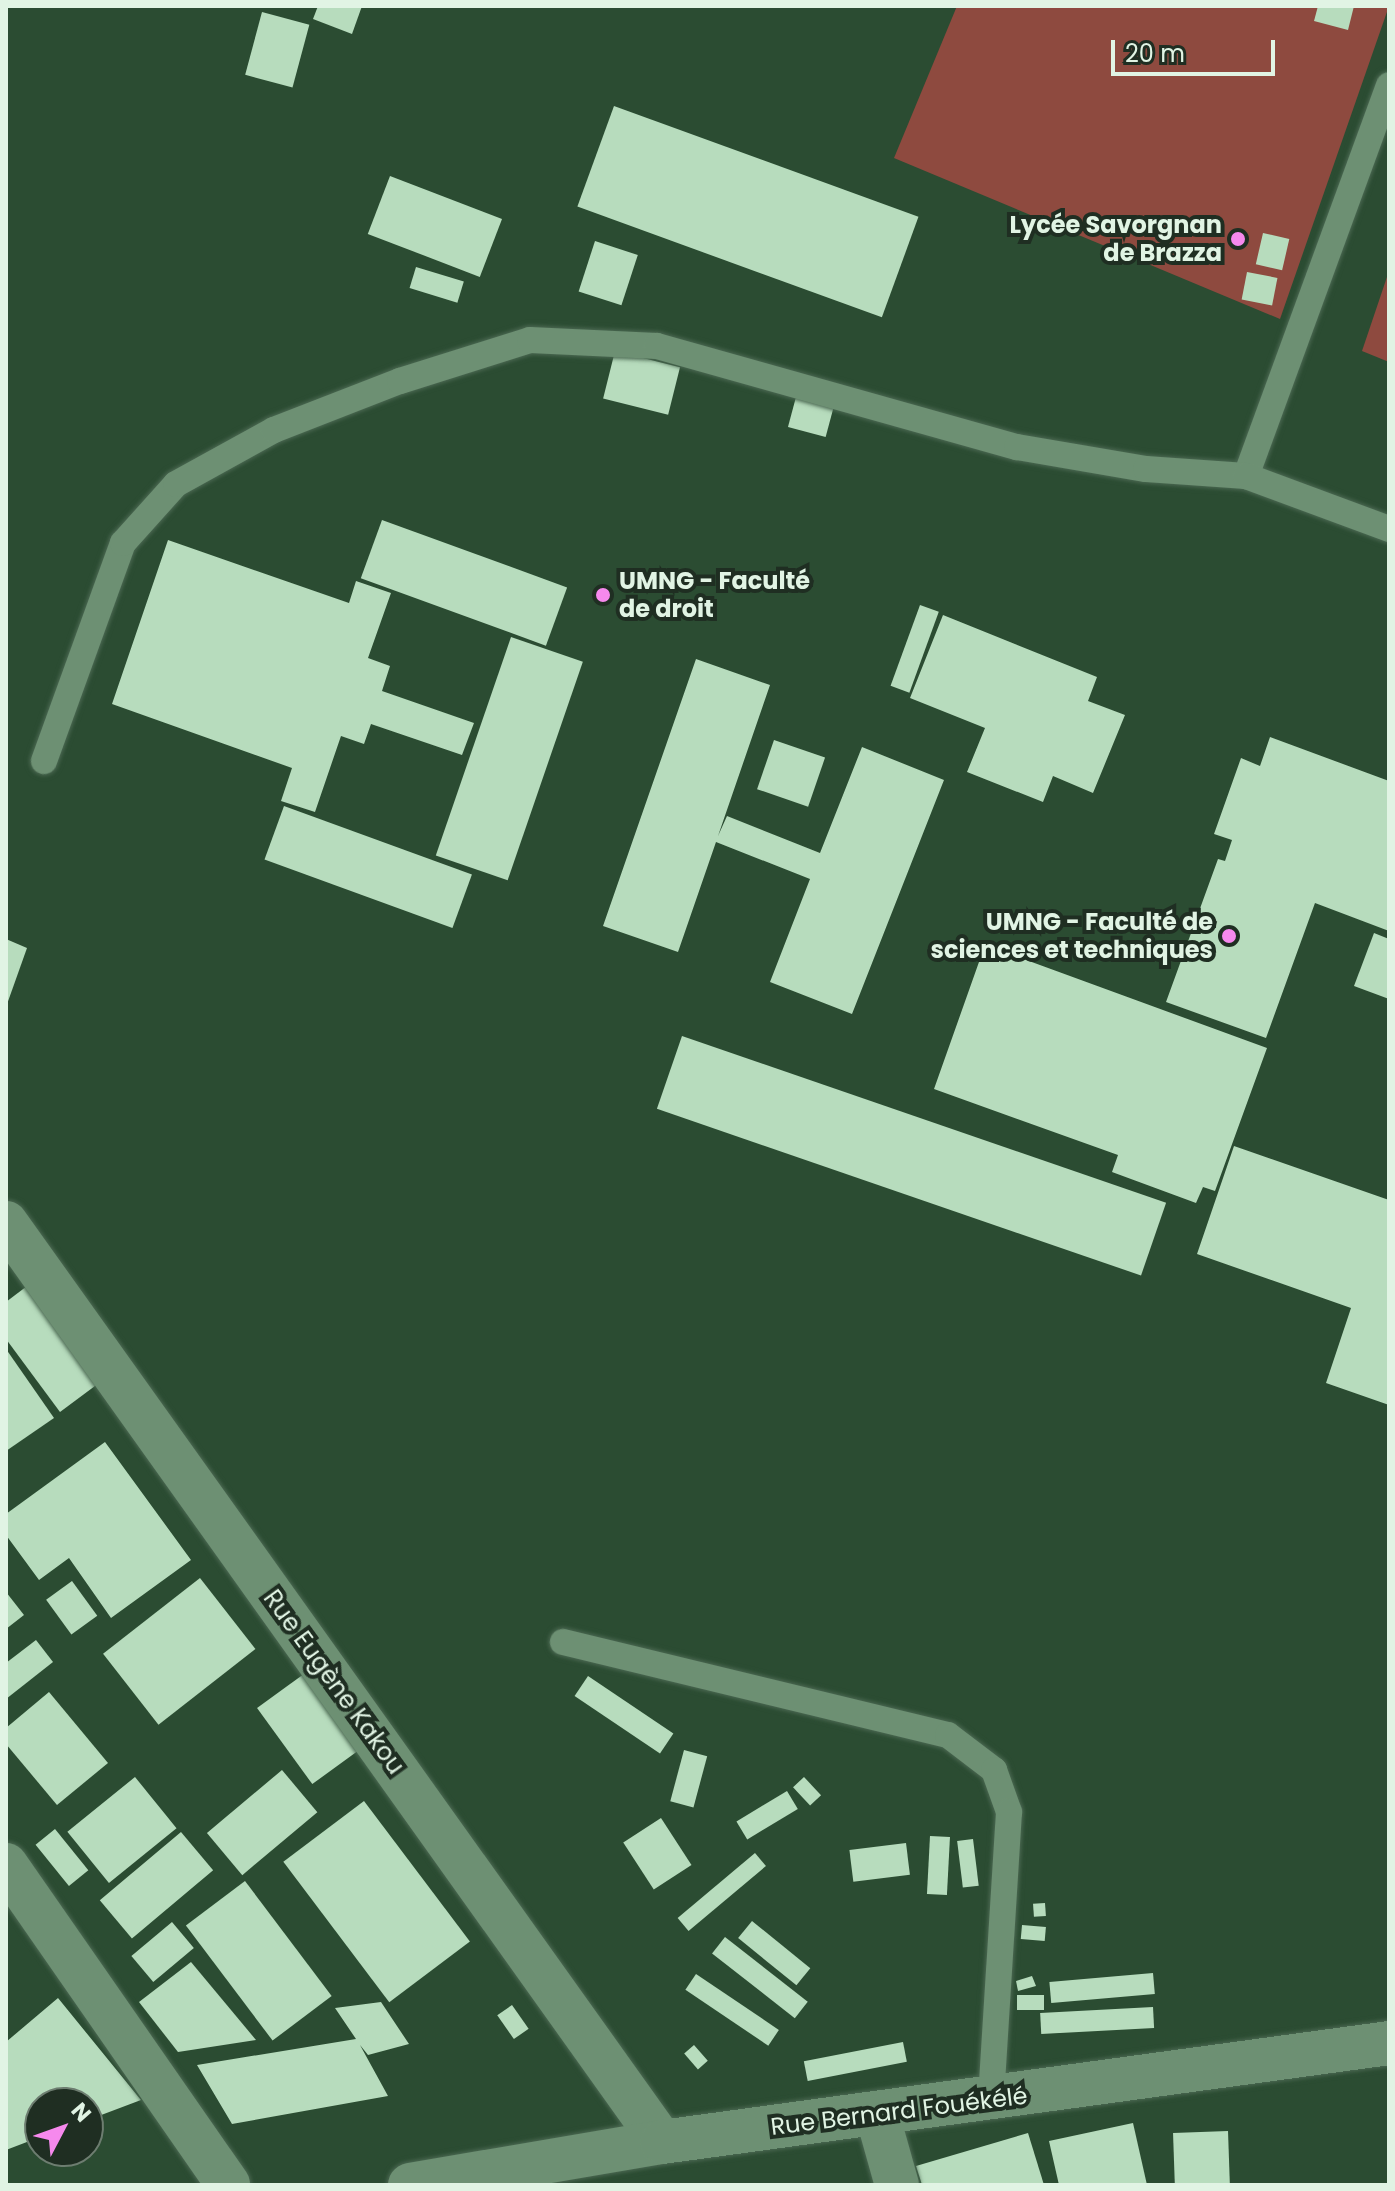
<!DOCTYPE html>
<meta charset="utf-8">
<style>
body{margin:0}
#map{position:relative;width:1395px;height:2191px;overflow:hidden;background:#2b4c32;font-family:Poppins,sans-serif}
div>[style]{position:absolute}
.green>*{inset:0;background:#8e4a3f}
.building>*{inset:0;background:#b7dcbd;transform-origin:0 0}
.roads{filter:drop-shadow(0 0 2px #4b6852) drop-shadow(0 0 2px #4b6852)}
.service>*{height:26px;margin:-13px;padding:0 13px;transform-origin:13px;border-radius:13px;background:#6d9073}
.minor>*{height:44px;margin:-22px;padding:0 22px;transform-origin:22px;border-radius:22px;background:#6d9073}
.dots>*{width:22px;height:22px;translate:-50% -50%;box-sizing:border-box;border:4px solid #1f2e22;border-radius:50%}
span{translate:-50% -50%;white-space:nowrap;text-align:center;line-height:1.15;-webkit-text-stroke:8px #1f2e22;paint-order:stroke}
.poi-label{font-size:24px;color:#e1f4e4;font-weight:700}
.right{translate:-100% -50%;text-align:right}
.left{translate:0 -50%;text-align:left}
.street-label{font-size:24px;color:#e1f4e4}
.frame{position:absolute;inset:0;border:8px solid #e1f4e4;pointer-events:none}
.north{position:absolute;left:24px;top:2087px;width:80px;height:80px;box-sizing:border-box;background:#1f2e22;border:2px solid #6d7d70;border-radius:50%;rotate:49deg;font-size:22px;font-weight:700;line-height:32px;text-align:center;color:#e1f4e4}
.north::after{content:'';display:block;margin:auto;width:28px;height:36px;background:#f689ed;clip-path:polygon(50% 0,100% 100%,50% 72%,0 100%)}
.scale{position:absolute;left:1111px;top:40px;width:164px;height:36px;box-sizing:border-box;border:4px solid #e1f4e4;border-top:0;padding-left:10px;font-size:24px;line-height:28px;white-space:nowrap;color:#e1f4e4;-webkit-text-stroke:6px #1f2e22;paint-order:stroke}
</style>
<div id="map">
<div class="green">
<i style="clip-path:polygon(957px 6px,1389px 6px,1280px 319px,894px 158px)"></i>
<i style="clip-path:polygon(1389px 271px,1389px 362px,1362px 351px)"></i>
</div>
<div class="building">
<i style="clip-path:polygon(318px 6px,362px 6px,352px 34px,313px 19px)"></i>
<i style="clip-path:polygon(1318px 6px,1354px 6px,1348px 30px,1314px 21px)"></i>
<i style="left:262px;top:12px;width:49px;height:65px;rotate:15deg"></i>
<i style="left:614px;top:106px;width:324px;height:107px;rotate:20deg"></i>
<i style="left:390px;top:176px;width:120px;height:62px;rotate:21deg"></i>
<i style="left:1263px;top:233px;width:27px;height:32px;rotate:13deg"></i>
<i style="left:595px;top:241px;width:45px;height:53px;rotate:18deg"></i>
<i style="left:416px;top:267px;width:50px;height:22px;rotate:17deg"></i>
<i style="left:1247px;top:272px;width:31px;height:28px;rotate:11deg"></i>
<i style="left:615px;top:351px;width:67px;height:49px;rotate:14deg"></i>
<i style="left:796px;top:397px;width:39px;height:31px;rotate:15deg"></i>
<i style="left:382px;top:520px;width:197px;height:62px;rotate:20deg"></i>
<i style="clip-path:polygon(168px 540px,349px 603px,356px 581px,391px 593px,368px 658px,390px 666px,382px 691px,474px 723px,462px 755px,371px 724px,364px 744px,341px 736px,315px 812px,281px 801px,292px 768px,112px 704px)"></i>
<i style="left:920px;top:605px;width:20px;height:86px;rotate:20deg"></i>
<i style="clip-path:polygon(943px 615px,1097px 677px,1088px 701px,1125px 715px,1093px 793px,1053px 776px,1043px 802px,967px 772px,985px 728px,910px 698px)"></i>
<i style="left:511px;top:637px;width:76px;height:231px;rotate:19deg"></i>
<i style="clip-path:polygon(696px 659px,770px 685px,718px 836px,727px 816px,820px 853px,862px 747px,944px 780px,852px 1014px,770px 982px,810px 879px,716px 842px,678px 952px,603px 926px)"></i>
<i style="clip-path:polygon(1270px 737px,1389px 781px,1389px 931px,1315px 903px,1266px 1038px,1166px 1002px,1218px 859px,1225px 861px,1232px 840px,1214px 834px,1241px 758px,1260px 766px)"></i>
<i style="left:774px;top:740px;width:54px;height:52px;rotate:19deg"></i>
<i style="left:284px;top:806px;width:200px;height:57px;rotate:20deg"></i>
<i style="clip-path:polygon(1374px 933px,1389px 939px,1389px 999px,1354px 986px)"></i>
<i style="clip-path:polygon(6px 939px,27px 948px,6px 1007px)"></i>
<i style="clip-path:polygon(985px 945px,1267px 1048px,1215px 1191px,1203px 1187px,1196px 1203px,1112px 1172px,1118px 1155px,934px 1089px)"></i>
<i style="left:682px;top:1036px;width:512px;height:77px;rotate:19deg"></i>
<i style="clip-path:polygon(1234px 1146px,1389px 1200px,1389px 1405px,1326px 1383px,1351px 1308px,1197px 1254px)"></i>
<i style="clip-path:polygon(31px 1283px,103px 1380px,60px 1412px,6px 1339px,6px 1302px)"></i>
<i style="clip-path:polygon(6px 1349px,54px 1418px,6px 1451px)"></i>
<i style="clip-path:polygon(105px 1442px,191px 1560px,111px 1618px,69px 1558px,39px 1580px,6px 1535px,6px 1514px)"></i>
<i style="left:200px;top:1578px;width:90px;height:123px;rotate:52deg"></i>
<i style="left:72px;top:1581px;width:43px;height:32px;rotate:54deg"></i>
<i style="clip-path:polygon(6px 1592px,24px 1615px,6px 1629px)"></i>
<i style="clip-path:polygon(36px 1640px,53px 1662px,6px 1699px,6px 1663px)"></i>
<i style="left:308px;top:1671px;width:94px;height:63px;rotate:54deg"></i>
<i style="left:588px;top:1676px;width:103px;height:24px;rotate:34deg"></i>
<i style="clip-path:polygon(49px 1692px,108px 1763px,57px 1805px,6px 1744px,6px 1728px)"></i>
<i style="left:684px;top:1750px;width:24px;height:53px;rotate:15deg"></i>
<i style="left:282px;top:1770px;width:55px;height:98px;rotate:50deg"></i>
<i style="left:135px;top:1777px;width:66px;height:87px;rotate:51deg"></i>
<i style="left:804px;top:1777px;width:25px;height:15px;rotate:47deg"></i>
<i style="left:787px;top:1791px;width:21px;height:59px;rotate:59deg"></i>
<i style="left:364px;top:1801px;width:176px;height:101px;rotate:53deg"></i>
<i style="left:661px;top:1818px;width:56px;height:45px;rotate:57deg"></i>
<i style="left:55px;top:1829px;width:53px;height:25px;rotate:51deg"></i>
<i style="left:181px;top:1832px;width:50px;height:106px;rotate:50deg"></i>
<i style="left:930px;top:1836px;width:20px;height:58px;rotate:3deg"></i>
<i style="left:973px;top:1839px;width:47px;height:16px;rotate:83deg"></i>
<i style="left:906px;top:1843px;width:32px;height:57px;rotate:83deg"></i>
<i style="left:755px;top:1853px;width:17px;height:101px;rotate:50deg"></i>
<i style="left:245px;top:1881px;width:144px;height:74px;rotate:53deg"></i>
<i style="left:1045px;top:1903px;width:13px;height:12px;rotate:86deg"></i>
<i style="left:752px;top:1921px;width:75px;height:22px;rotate:39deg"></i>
<i style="left:172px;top:1922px;width:34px;height:53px;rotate:50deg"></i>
<i style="left:1022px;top:1925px;width:24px;height:14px;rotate:5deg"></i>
<i style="left:725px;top:1937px;width:105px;height:21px;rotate:38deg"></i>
<i style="clip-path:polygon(191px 1962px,256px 2040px,178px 2052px,139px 2002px)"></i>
<i style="left:1153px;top:1973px;width:21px;height:104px;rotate:85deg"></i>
<i style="left:696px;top:1974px;width:100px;height:19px;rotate:34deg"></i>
<i style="clip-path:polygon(1032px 1976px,1036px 1986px,1018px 1991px,1016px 1981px)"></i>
<i style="left:1017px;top:1995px;width:27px;height:15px"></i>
<i style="clip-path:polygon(58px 1998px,141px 2100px,88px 2120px,88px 2103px,40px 2103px,40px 2137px,6px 2150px,6px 2042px)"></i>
<i style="clip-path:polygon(381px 2002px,409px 2044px,368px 2055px,360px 2045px,388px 2096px,232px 2124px,197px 2065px,356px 2039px,335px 2008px)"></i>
<i style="left:512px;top:2005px;width:29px;height:18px;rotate:55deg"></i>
<i style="left:1153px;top:2007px;width:21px;height:113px;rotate:87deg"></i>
<i style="left:903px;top:2042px;width:20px;height:101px;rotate:79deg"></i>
<i style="left:694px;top:2045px;width:21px;height:13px;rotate:49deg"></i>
<i style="clip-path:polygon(1133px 2123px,1147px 2185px,1059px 2185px,1049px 2141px)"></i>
<i style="left:1228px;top:2131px;width:54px;height:55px;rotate:88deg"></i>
<i style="clip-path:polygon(1028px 2133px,1044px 2185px,922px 2185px,916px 2166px)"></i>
</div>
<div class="roads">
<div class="service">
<i style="left:1246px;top:476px;width:416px;rotate:-69.9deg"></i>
<i style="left:44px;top:761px;width:232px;rotate:-70.1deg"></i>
<i style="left:123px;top:543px;width:79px;rotate:-48.1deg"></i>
<i style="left:176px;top:484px;width:112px;rotate:-28.9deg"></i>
<i style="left:274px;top:430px;width:135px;rotate:-21.3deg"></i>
<i style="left:400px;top:381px;width:136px;rotate:-17.5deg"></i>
<i style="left:530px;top:340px;width:127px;rotate:2.7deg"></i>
<i style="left:657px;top:346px;width:374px;rotate:15.7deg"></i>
<i style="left:1017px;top:447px;width:131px;rotate:9.7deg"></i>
<i style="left:1146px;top:469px;width:100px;rotate:4deg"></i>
<i style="left:1246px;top:476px;width:153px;rotate:20.3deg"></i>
<i style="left:563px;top:1642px;width:396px;rotate:13.6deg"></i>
<i style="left:948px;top:1735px;width:58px;rotate:37.3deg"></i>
<i style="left:994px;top:1770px;width:45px;rotate:70.3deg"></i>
<i style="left:1009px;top:1812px;width:288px;rotate:93.6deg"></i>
</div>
<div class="minor">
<i style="left:6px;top:1223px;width:1129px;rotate:54.48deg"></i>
<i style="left:6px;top:1865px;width:389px;rotate:55.2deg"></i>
<i style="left:877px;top:2114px;width:74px;rotate:74.3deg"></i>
<i style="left:410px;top:2185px;width:256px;rotate:-9.7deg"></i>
<i style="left:662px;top:2142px;width:734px;rotate:-7.75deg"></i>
</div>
</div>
<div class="dots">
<i style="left:1238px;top:239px;background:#f689ed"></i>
<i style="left:603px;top:595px;background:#f689ed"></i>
<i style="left:1229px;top:936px;background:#f689ed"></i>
</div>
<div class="poi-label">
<span class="right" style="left:1222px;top:239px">Lycée Savorgnan<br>de Brazza</span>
<span class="left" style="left:619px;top:595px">UMNG - Faculté<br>de droit</span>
<span class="right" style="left:1213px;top:936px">UMNG - Faculté de<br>sciences et techniques</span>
</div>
<div class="street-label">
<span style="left:334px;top:1682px;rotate:54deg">Rue Eugène Kakou</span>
<span style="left:899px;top:2111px;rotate:-7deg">Rue Bernard Fouékélé</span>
</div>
<div class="frame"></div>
<div class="north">N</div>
<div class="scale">20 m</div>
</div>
